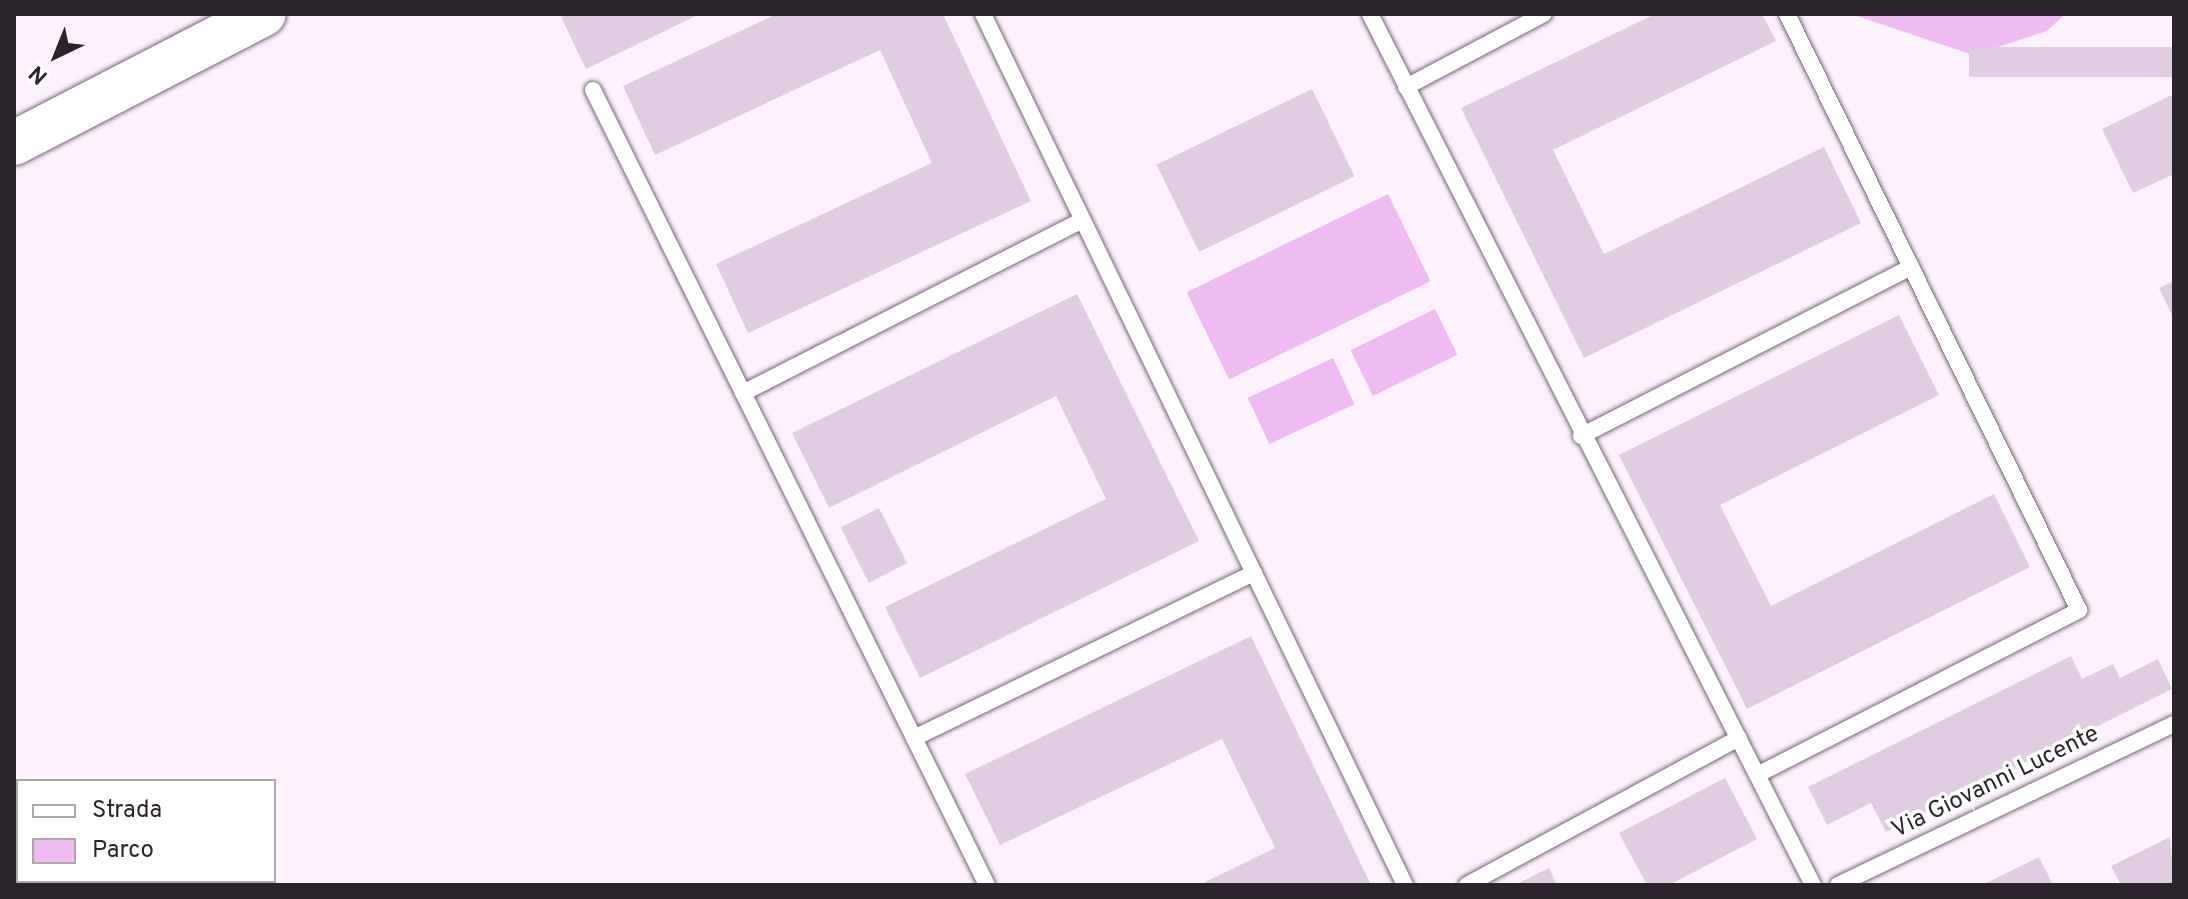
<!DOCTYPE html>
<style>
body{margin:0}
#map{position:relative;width:2188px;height:899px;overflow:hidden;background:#fdf1fd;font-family:Overpass,sans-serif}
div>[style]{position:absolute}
.green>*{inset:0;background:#eebcf0;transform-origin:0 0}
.building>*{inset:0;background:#e0cde1;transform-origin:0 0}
.roads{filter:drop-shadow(0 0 2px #756475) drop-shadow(0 0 2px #756475)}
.lane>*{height:16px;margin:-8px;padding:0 8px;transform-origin:8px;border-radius:8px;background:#fff}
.secondary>*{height:44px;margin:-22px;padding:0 22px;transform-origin:22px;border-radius:22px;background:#fff}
span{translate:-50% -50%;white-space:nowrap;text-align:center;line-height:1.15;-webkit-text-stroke:7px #fff;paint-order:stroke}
.street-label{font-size:24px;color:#2c242c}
.frame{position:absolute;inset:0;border:16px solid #2c242c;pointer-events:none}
.legend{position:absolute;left:16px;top:779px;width:260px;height:104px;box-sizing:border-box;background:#fff;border:2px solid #aba7ab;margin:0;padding:10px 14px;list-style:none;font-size:24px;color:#2c242c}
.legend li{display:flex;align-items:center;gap:16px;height:40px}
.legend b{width:40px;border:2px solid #aba7ab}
.north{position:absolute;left:16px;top:16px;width:80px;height:80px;-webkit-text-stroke:6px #fff;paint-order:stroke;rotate:223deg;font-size:22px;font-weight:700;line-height:32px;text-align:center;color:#2c242c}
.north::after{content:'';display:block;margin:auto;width:28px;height:36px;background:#2c242c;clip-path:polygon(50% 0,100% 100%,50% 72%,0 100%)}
</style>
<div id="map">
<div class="green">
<i style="clip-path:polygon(1851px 14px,2065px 14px,2047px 31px,1973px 55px)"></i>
<i style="left:1388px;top:194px;width:97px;height:224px;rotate:64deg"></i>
<i style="left:1435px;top:309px;width:51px;height:94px;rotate:64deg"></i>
<i style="left:1333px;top:358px;width:51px;height:94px;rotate:65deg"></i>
</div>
<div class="building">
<i style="clip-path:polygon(566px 14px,700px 14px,586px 69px,561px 17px)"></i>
<i style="clip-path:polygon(777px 14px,943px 14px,1031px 201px,748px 333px,716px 264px,932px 163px,880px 50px,655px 155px,623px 86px)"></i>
<i style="clip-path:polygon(1655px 14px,1762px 14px,1776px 41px,1553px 150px,1604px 254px,1824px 147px,1861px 223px,1584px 358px,1461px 108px)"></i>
<i style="left:2174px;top:47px;width:30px;height:205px;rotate:90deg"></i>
<i style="left:1312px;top:89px;width:97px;height:173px;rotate:64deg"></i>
<i style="clip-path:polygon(2174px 94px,2174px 174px,2133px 193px,2102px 129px)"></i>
<i style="clip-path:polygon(2174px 281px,2174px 313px,2172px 315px,2159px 288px)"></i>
<i style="clip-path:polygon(1077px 294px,1199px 541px,920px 678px,885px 607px,1106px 499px,1056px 396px,829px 508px,792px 433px)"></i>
<i style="clip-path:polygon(1899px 315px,1939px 395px,1720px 505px,1771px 606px,1994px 494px,2030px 567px,1747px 709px,1619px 455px)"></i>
<i style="left:879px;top:508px;width:62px;height:43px;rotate:63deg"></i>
<i style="clip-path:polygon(1251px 636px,1371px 885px,1199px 885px,1275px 848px,1222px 739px,1000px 845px,965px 774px)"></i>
<i style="clip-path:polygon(2071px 656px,2082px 679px,2113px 664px,2120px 678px,2158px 659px,2172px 689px,1886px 832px,1871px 803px,1827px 825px,1808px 787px)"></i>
<i style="clip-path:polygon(1725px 778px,1757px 839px,1669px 885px,1647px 885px,1619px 833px)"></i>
<i style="clip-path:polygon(2170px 837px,2174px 885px,2121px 885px,2111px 866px)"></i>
<i style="clip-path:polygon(2039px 857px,2053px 885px,1982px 885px)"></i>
<i style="clip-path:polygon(1549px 868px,1557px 885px,1515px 885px)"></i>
</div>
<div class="roads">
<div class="lane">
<i style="left:983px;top:14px;width:968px;rotate:64.15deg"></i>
<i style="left:1370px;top:14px;width:977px;rotate:63.04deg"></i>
<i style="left:1406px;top:87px;width:156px;rotate:-27.9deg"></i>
<i style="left:593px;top:90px;width:887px;rotate:63.64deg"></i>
<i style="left:743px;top:393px;width:381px;rotate:-27deg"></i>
<i style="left:1581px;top:436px;width:371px;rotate:-27.1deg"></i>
<i style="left:914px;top:738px;width:378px;rotate:-25.9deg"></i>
<i style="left:1757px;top:775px;width:362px;rotate:-27.1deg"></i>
<i style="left:2079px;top:610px;width:664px;rotate:-116.1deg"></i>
<i style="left:1467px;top:885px;width:309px;rotate:-28.4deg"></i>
<i style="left:1838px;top:885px;width:373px;rotate:-25.6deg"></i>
</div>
<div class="secondary">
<i style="left:14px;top:143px;width:281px;rotate:-27.3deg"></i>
</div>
</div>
<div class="street-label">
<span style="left:1996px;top:783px;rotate:-26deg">Via Giovanni Lucente</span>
</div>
<div class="frame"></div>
<ul class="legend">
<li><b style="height:10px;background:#fff"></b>Strada</li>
<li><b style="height:22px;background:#eebcf0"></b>Parco</li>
</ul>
<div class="north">N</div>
</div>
